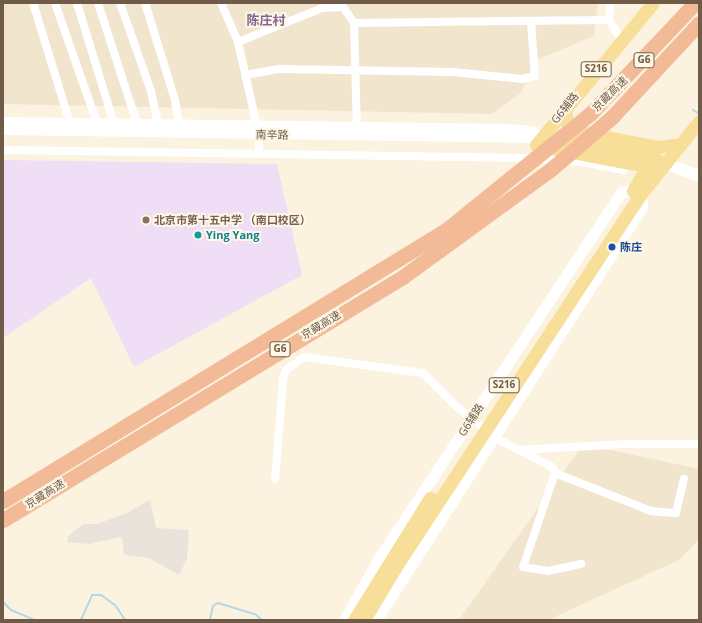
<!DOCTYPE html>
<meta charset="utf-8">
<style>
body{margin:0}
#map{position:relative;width:702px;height:623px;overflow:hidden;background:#fbf3df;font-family:"Open Sans","Noto Sans SC",sans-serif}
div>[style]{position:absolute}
.residential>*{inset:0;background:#f2e5ce}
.industrial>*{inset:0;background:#e9e3db}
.education>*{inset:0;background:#f0ddf6}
.stream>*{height:2px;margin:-1px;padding:0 1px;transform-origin:1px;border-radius:1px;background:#b6d7e3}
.minor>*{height:8px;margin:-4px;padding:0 4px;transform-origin:4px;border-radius:4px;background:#fff}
.tertiary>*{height:11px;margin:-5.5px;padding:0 5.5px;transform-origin:5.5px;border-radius:5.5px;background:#fff}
.secondary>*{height:12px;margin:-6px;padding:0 6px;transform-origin:6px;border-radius:6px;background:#fff}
.primary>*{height:13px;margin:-6.5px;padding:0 6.5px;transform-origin:6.5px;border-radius:6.5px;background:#f7df9a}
.motorway>*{height:15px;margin:-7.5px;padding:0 7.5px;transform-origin:7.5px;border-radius:7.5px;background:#f3ba98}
.dots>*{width:11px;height:11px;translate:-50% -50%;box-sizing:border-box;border:2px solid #fef7e5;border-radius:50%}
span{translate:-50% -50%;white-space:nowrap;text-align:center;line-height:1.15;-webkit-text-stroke:4px #fef7e5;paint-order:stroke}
.shield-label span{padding:1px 3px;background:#fef7e5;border:1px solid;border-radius:3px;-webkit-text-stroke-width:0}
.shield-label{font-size:10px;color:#705b49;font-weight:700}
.street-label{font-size:11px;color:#705b49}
.education-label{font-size:11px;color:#785e54;font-weight:700}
.left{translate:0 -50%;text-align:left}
.culture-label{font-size:11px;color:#0d838f;font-weight:700}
.transit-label{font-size:11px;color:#164399;font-weight:700}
.quarter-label{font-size:13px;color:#886493;font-weight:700}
.frame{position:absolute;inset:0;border:4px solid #705b49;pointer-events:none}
</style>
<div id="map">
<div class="residential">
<i style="clip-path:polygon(3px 3px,598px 3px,594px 36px,536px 60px,521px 93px,492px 114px,3px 104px)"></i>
<i style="clip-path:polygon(583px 444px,699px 469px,699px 540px,679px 560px,548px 620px,459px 620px)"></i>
</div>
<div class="industrial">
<i style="clip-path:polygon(150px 500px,156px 528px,189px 530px,187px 559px,179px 575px,149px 558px,124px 555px,122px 537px,88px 544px,67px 542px,68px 536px,83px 524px,97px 524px,127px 513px)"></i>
</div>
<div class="education">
<i style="clip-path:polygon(3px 160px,277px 164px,302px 275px,134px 367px,91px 278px,3px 338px)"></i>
</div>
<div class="stream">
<i style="left:693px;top:110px;width:6px;rotate:31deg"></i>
<i style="left:3px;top:602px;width:11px;rotate:45deg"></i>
<i style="left:11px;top:610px;width:26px;rotate:23deg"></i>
<i style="left:81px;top:620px;width:27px;rotate:-66deg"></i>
<i style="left:92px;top:595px;width:9px"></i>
<i style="left:101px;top:595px;width:17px;rotate:36deg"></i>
<i style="left:115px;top:605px;width:18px;rotate:56deg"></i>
<i style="left:210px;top:620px;width:14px;rotate:-78deg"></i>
<i style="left:213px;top:606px;width:6px;rotate:-31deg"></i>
<i style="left:218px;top:603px;width:39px;rotate:17deg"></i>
<i style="left:255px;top:614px;width:9px;rotate:41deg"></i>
</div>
<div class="minor">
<i style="left:33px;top:3px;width:126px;rotate:72.9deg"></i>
<i style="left:55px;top:3px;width:127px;rotate:70.7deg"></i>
<i style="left:77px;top:3px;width:127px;rotate:73deg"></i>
<i style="left:98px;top:3px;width:127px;rotate:72.1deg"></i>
<i style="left:120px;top:3px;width:93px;rotate:70.6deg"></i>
<i style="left:151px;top:91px;width:34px;rotate:78deg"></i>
<i style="left:145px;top:3px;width:102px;rotate:72.8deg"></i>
<i style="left:175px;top:100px;width:25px;rotate:81deg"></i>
<i style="left:221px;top:3px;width:43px;rotate:66.4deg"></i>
<i style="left:238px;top:42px;width:95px;rotate:77.3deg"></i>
<i style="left:259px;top:135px;width:19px;rotate:90deg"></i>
<i style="left:610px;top:3px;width:17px;rotate:93deg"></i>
<i style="left:609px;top:20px;width:22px;rotate:58deg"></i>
<i style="left:354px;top:23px;width:106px;rotate:88.4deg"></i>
<i style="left:238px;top:42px;width:91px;rotate:-22deg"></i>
<i style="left:322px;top:8px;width:21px;rotate:-3deg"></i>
<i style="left:343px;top:7px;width:19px;rotate:55deg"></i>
<i style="left:354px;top:23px;width:255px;rotate:-0.7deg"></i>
<i style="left:245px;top:75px;width:36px;rotate:-10deg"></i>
<i style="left:280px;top:69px;width:173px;rotate:1deg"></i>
<i style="left:453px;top:72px;width:69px;rotate:5.8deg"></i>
<i style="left:522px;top:79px;width:13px;rotate:-13deg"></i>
<i style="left:535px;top:76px;width:55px;rotate:-94.2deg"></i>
<i style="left:3px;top:121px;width:505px;rotate:0.79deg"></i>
<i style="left:508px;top:128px;width:24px;rotate:5deg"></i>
<i style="left:532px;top:130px;width:11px;rotate:34deg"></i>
<i style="left:3px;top:150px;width:525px;rotate:0.87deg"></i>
<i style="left:528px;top:158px;width:55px;rotate:4.2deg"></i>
<i style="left:583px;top:162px;width:41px;rotate:11.3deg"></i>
<i style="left:623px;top:170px;width:11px;rotate:-41deg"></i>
<i style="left:520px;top:450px;width:36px;rotate:28deg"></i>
<i style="left:552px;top:467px;width:7px;rotate:63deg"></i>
<i style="left:555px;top:473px;width:99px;rotate:108.8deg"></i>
<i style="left:523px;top:567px;width:25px;rotate:9deg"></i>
<i style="left:548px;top:571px;width:34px;rotate:-12deg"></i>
<i style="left:555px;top:473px;width:103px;rotate:21.6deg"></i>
<i style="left:651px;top:511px;width:25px;rotate:5deg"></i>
<i style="left:676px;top:513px;width:35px;rotate:-77deg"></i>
<i style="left:275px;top:479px;width:100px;rotate:-85.4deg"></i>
<i style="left:283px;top:379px;width:9px;rotate:-72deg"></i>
<i style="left:286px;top:370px;width:22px;rotate:-36deg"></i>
<i style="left:304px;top:357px;width:120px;rotate:7.7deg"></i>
<i style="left:423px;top:373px;width:49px;rotate:45deg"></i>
<i style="left:458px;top:408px;width:54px;rotate:37.5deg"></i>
<i style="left:501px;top:441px;width:20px;rotate:27deg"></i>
<i style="left:519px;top:450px;width:108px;rotate:-3.2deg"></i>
<i style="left:627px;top:444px;width:72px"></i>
</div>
<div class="tertiary">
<i style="left:344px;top:620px;width:71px;rotate:-60.6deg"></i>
<i style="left:379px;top:558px;width:439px;rotate:-56.5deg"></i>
<i style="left:621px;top:192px;width:13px;rotate:-9deg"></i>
<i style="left:376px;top:620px;width:491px;rotate:-57.2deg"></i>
<i style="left:642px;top:207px;width:13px;rotate:-94deg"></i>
</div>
<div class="secondary">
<i style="left:3px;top:129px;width:539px;rotate:0.85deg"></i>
<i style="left:665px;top:163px;width:36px;rotate:21deg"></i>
</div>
<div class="primary">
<i style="left:653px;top:3px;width:184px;rotate:129.5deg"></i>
<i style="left:536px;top:145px;width:121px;rotate:10.9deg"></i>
<i style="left:565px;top:108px;width:14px;rotate:82deg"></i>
<i style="left:567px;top:122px;width:16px;rotate:38deg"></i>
<i style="left:580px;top:132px;width:79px;rotate:10.9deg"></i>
<i style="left:658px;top:147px;width:21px;rotate:-8deg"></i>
<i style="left:551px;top:139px;width:92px;rotate:9.4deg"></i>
<i style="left:642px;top:154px;width:25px;rotate:21deg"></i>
<i style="left:633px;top:191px;width:29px;rotate:-61deg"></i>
<i style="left:647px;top:166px;width:18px;rotate:-9deg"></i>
<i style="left:354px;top:620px;width:144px;rotate:-58.1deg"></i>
<i style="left:364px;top:620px;width:61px;rotate:-59.2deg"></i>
<i style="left:395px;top:568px;width:448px;rotate:-56.7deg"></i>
<i style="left:641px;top:194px;width:93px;rotate:-51.5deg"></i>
</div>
<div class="motorway">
<i style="left:3px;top:501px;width:519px;rotate:-31.46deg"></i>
<i style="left:446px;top:230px;width:185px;rotate:-38.9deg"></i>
<i style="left:590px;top:114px;width:153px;rotate:-46.6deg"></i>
<i style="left:3px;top:520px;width:469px;rotate:-31.3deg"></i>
<i style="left:404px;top:276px;width:180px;rotate:-36deg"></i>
<i style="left:550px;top:170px;width:82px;rotate:-40.5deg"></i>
<i style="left:612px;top:117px;width:128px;rotate:-47.2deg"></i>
</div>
<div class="dots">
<i style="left:146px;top:220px;background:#8d6e63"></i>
<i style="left:198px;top:235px;background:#0f9aa8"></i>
<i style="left:612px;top:247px;background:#1a4fb4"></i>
</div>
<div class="shield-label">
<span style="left:644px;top:60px">G6</span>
<span style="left:596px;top:69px">S216</span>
<span style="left:280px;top:349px">G6</span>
<span style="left:504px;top:385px">S216</span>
</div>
<div class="street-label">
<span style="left:610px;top:94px;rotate:-45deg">京藏高速</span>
<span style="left:565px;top:108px;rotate:-51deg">G6辅路</span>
<span style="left:272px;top:135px;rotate:1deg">南辛路</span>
<span style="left:321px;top:325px;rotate:-31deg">京藏高速</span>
<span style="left:471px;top:420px;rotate:-57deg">G6辅路</span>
<span style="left:45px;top:494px;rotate:-32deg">京藏高速</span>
</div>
<div class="education-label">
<span class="left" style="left:154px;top:220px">北京市第十五中学 （南口校区）</span>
</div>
<div class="culture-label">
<span class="left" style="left:206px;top:235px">Ying Yang</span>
</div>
<div class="transit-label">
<span class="left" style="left:620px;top:247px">陈庄</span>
</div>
<div class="quarter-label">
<span style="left:266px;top:20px">陈庄村</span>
</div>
<div class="frame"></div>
</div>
